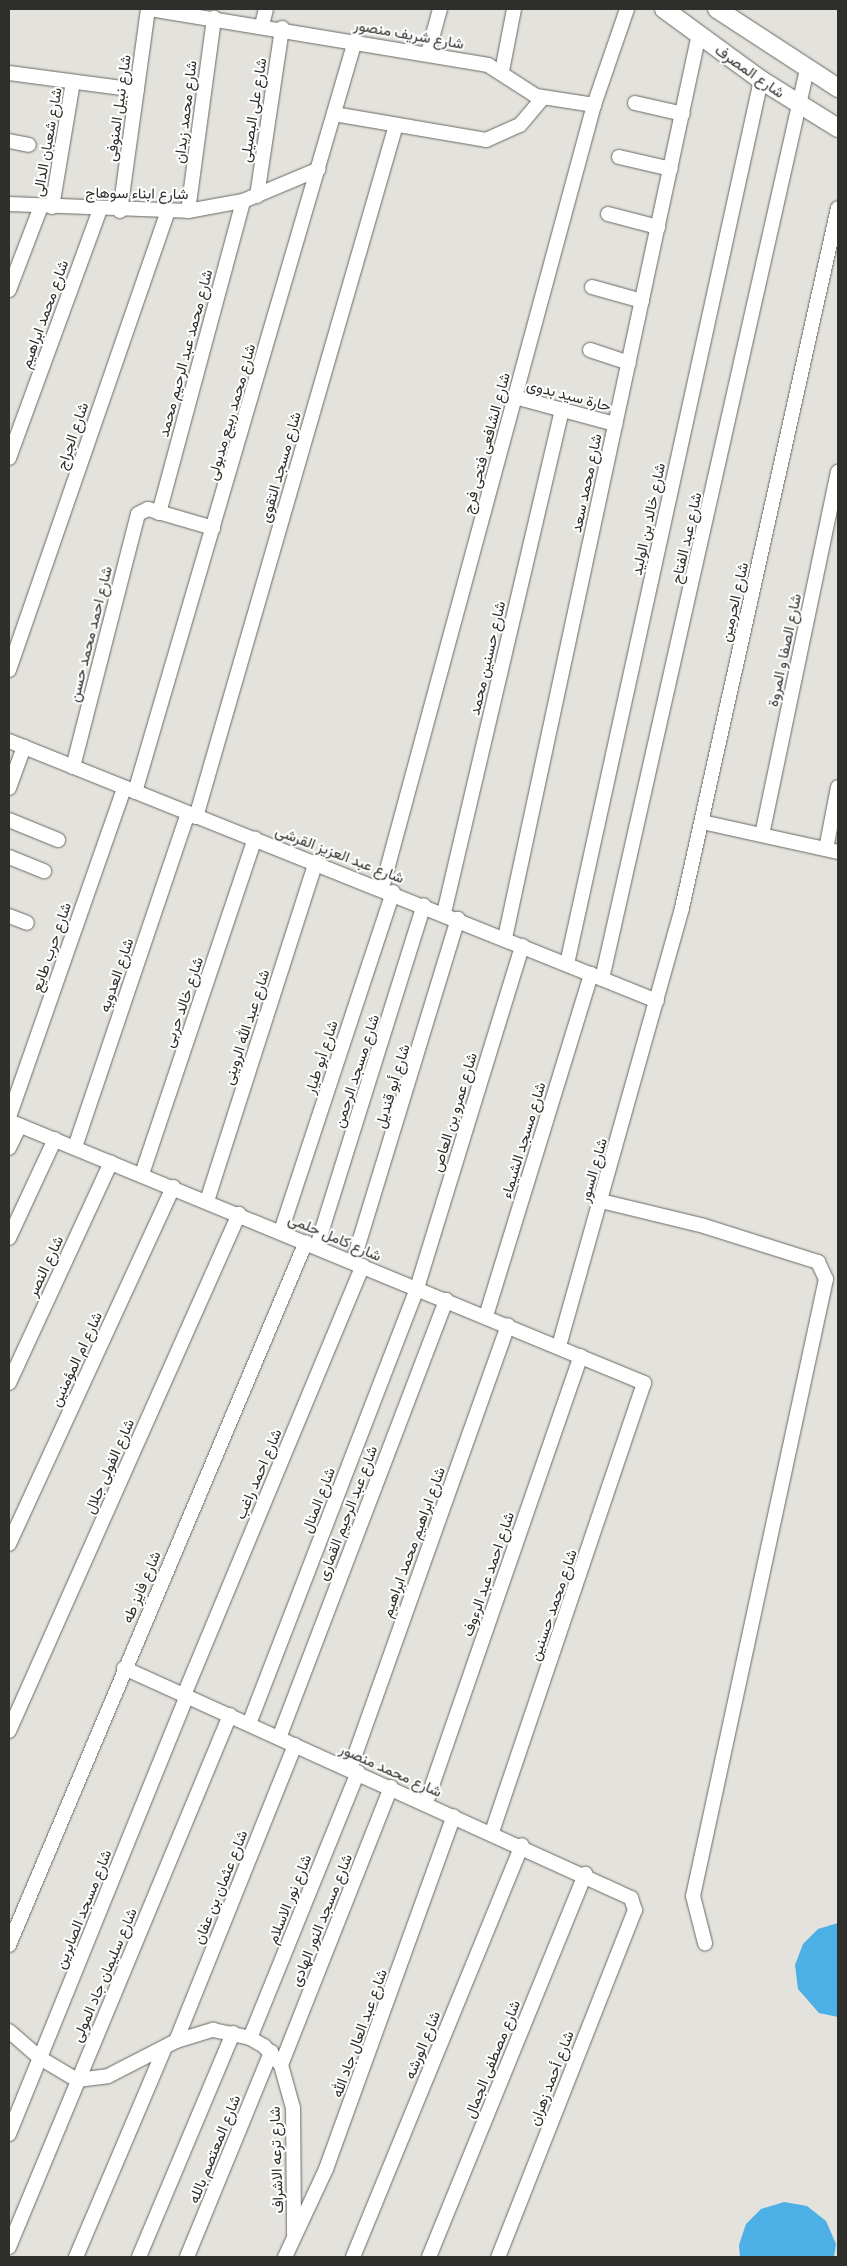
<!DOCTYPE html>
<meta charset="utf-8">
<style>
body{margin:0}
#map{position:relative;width:847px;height:2266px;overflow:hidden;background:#e3e2dc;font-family:"IBM Plex Sans",Vazirmatn,sans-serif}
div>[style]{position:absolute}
.water>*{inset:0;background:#4cafe5}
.roads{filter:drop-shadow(0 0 1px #6a6863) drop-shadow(0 0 1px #6a6863)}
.minor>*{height:14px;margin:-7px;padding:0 7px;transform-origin:7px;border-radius:7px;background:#fff}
.tertiary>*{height:18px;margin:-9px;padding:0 9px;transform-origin:9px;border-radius:9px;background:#fff}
span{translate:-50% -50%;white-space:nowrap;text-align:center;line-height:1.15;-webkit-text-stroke:4px #fff;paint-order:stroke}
.street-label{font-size:15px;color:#2e2e2b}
.frame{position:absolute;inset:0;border:10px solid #2e2e2b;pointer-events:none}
</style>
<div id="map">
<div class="water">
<i style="clip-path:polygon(838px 1923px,838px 2017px,819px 2013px,798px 1989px,795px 1965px,803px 1944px,818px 1929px)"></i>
<i style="clip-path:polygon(784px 2202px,807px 2206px,826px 2221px,836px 2244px,834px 2257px,740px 2257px,739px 2245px,746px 2224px,761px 2209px)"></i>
</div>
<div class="roads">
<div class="minor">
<i style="left:150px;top:9px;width:343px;rotate:9.4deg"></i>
<i style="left:488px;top:65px;width:57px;rotate:32.9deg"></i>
<i style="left:536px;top:96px;width:59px;rotate:8.8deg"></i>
<i style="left:262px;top:25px;width:16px;rotate:-76deg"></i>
<i style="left:428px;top:53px;width:46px;rotate:-74.7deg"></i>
<i style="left:502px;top:71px;width:63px;rotate:-79deg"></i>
<i style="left:9px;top:73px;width:129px;rotate:7.6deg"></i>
<i style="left:635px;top:103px;width:49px;rotate:12.9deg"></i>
<i style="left:334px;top:114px;width:154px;rotate:9.7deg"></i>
<i style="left:486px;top:140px;width:37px;rotate:-24deg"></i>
<i style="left:520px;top:125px;width:35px;rotate:-50deg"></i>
<i style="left:9px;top:141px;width:20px;rotate:11deg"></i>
<i style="left:619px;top:157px;width:53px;rotate:13deg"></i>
<i style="left:257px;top:196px;width:170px;rotate:-81.5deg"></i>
<i style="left:9px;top:204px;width:179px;rotate:2.2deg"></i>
<i style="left:188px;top:211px;width:56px;rotate:-10.3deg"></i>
<i style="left:243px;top:201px;width:82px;rotate:-22.8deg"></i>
<i style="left:52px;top:207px;width:127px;rotate:-80.5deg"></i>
<i style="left:120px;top:211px;width:204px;rotate:-82.1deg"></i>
<i style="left:188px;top:211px;width:195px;rotate:-82.3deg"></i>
<i style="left:608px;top:214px;width:52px;rotate:14.6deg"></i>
<i style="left:592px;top:287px;width:52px;rotate:15.6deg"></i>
<i style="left:9px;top:290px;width:90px;rotate:-69.1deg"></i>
<i style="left:590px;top:350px;width:41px;rotate:18.4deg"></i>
<i style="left:515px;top:397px;width:104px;rotate:15.1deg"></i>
<i style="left:9px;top:458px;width:264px;rotate:-69.9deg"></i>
<i style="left:159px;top:513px;width:323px;rotate:-74.9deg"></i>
<i style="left:9px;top:670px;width:484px;rotate:-70.9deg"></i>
<i style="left:9px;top:741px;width:698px;rotate:21.86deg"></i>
<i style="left:73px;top:767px;width:261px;rotate:-75.6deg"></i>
<i style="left:138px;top:514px;width:11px;rotate:-27deg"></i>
<i style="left:148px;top:509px;width:68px;rotate:16.3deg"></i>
<i style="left:9px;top:788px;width:44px;rotate:-69.9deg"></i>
<i style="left:135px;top:792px;width:783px;rotate:-73.67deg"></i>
<i style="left:196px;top:817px;width:720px;rotate:-73.88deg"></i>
<i style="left:9px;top:820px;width:53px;rotate:22.2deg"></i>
<i style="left:702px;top:822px;width:139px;rotate:12.4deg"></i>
<i style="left:762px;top:835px;width:371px;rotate:-78.2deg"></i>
<i style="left:826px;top:849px;width:63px;rotate:-79deg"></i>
<i style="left:9px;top:857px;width:38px;rotate:22deg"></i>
<i style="left:382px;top:888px;width:811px;rotate:-74.85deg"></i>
<i style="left:594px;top:105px;width:102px;rotate:-71deg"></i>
<i style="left:444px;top:913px;width:517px;rotate:-76.8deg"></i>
<i style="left:9px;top:916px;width:19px;rotate:21deg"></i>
<i style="left:505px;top:938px;width:925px;rotate:-77.89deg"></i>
<i style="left:567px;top:964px;width:905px;rotate:-77.62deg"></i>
<i style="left:602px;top:979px;width:933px;rotate:-77.3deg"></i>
<i style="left:9px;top:1117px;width:349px;rotate:-70.7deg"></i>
<i style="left:9px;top:1121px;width:687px;rotate:22.42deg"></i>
<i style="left:644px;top:1383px;width:474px;rotate:108.7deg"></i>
<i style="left:75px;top:1147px;width:352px;rotate:-71.3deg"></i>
<i style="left:9px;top:1148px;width:25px;rotate:-64deg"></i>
<i style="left:142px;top:1174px;width:354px;rotate:-71.4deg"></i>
<i style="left:207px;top:1201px;width:356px;rotate:-72.2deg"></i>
<i style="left:601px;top:1201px;width:106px;rotate:13.6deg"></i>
<i style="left:704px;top:1226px;width:120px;rotate:17.5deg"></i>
<i style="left:818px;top:1262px;width:19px;rotate:65deg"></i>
<i style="left:826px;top:1279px;width:631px;rotate:102.16deg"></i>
<i style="left:693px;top:1896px;width:49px;rotate:75.7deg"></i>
<i style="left:281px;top:1231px;width:357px;rotate:-71.7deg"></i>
<i style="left:9px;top:1238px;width:109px;rotate:-65.1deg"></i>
<i style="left:317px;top:1246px;width:357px;rotate:-72.6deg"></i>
<i style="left:353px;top:1262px;width:359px;rotate:-73deg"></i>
<i style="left:486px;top:1316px;width:358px;rotate:-72.9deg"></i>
<i style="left:559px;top:1346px;width:455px;rotate:-74.3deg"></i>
<i style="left:682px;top:908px;width:717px;rotate:-77.44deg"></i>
<i style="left:9px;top:1383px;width:243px;rotate:-65.2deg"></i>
<i style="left:9px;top:1544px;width:393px;rotate:-65.3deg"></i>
<i style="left:124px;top:1668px;width:557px;rotate:24.4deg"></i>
<i style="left:631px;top:1898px;width:13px;rotate:72deg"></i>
<i style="left:635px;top:1910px;width:373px;rotate:111.5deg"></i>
<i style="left:184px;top:1695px;width:465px;rotate:-67.4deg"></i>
<i style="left:249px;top:1724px;width:467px;rotate:-68.9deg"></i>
<i style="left:417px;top:1288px;width:358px;rotate:-72.9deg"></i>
<i style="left:9px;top:1731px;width:566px;rotate:-66.02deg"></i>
<i style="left:279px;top:1738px;width:469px;rotate:-69.1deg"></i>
<i style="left:350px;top:1769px;width:471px;rotate:-70.4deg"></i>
<i style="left:426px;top:1803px;width:473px;rotate:-70.9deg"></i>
<i style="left:9px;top:1945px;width:763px;rotate:-67.1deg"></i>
<i style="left:9px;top:2031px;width:41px;rotate:41.1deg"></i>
<i style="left:40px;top:2058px;width:43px;rotate:30.7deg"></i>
<i style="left:77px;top:2080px;width:31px;rotate:-7deg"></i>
<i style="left:108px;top:2076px;width:76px;rotate:-27.2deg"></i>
<i style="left:176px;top:2041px;width:39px;rotate:-17deg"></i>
<i style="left:213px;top:2030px;width:38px;rotate:12deg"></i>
<i style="left:250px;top:2038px;width:16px;rotate:30deg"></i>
<i style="left:264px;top:2046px;width:25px;rotate:48deg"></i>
<i style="left:281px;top:2065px;width:45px;rotate:74.4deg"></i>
<i style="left:293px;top:2108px;width:127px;rotate:89.5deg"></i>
<i style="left:250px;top:2038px;width:287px;rotate:-67.9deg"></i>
<i style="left:176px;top:2041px;width:319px;rotate:-68.1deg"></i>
<i style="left:281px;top:2065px;width:299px;rotate:-68.4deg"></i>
<i style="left:9px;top:2134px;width:473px;rotate:-67.9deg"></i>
<i style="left:9px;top:2247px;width:576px;rotate:-67.44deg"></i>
<i style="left:76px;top:2257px;width:228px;rotate:-67deg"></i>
<i style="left:139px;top:2257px;width:243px;rotate:-67.2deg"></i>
<i style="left:187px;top:2257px;width:222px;rotate:-67.7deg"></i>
<i style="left:285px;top:2257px;width:97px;rotate:-65deg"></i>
<i style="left:326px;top:2169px;width:375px;rotate:-70.1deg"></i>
<i style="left:353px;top:2257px;width:445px;rotate:-67.7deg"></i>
<i style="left:429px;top:2257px;width:414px;rotate:-67.8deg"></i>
</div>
<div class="tertiary">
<i style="left:664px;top:9px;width:120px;rotate:36.2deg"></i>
<i style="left:761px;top:80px;width:91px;rotate:31.9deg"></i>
<i style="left:717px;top:9px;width:145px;rotate:33.1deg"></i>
</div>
</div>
<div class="street-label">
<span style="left:409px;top:34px;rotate:10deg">شارع شريف منصور</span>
<span style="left:750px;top:71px;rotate:35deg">شارع المصرف</span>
<span style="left:118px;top:108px;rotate:-82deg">شارع نبيل المنوفى</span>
<span style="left:253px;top:110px;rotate:-81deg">شارع على البصيلى</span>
<span style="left:185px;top:112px;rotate:-83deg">شارع محمد زيدان</span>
<span style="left:47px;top:142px;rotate:-80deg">شارع شعبان الدالى</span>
<span style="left:137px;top:193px;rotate:1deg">شارع ابناء سوهاج</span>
<span style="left:44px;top:314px;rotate:-70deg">شارع محمد ابراهيم</span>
<span style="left:185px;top:353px;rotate:-75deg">شارع محمد عبد الرحيم محمد</span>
<span style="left:569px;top:395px;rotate:15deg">حارة سيد بدوى</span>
<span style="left:231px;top:412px;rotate:-74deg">شارع محمد ربيع مدبولى</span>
<span style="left:72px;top:436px;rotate:-71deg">شارع الجراج</span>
<span style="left:486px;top:443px;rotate:-75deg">شارع الشافعى فتحى فرج</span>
<span style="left:280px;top:467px;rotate:-74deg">شارع مسجد التقوى</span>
<span style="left:586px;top:483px;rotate:-78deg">شارع محمد سعد</span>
<span style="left:648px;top:519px;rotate:-78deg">شارع خالد بن الوليد</span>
<span style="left:686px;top:538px;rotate:-77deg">شارع عبد الفتاح</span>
<span style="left:734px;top:602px;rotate:-77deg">شارع الحرمين</span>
<span style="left:90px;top:634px;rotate:-76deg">شارع احمد محمد حسن</span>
<span style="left:784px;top:650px;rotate:-78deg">شارع الصفا و المروة</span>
<span style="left:487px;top:658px;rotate:-77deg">شارع حسنين محمد</span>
<span style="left:340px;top:854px;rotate:21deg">شارع عبد العزيز القرشى</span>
<span style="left:51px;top:947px;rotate:-71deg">شارع حرب طايع</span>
<span style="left:116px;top:975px;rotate:-71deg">شارع العدويه</span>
<span style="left:183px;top:1002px;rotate:-71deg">شارع خالد حربى</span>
<span style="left:246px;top:1027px;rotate:-72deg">شارع عبد الله الروينى</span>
<span style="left:321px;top:1057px;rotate:-72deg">شارع أبو طيار</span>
<span style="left:356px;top:1071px;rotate:-72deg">شارع مسجد الرحمن</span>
<span style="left:392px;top:1086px;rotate:-73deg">شارع أبو قنديل</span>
<span style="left:454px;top:1112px;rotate:-73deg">شارع عمرو بن العاص</span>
<span style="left:523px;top:1140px;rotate:-73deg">شارع مسجد الشيماء</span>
<span style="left:593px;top:1170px;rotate:-74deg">شارع السور</span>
<span style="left:335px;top:1237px;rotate:23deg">شارع كامل حلمى</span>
<span style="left:45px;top:1266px;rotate:-65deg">شارع النصر</span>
<span style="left:76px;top:1359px;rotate:-65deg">شارع ام المؤمنين</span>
<span style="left:109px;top:1466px;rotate:-66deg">شارع الفولى جلال</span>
<span style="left:258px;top:1474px;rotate:-67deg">شارع احمد راغب</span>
<span style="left:318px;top:1500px;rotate:-69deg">شارع المنال</span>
<span style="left:347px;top:1513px;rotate:-69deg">شارع عبد الرحيم القمارى</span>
<span style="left:413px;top:1542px;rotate:-70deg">شارع ابراهيم محمد ابراهيم</span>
<span style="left:488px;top:1574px;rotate:-71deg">شارع احمد عبد الرءوف</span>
<span style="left:141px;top:1587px;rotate:-67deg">شارع فايز طه</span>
<span style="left:553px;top:1605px;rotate:-71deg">شارع محمد حسنين</span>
<span style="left:391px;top:1770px;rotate:24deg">شارع محمد منصور</span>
<span style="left:220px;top:1887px;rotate:-68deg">شارع عثمان بن عفان</span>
<span style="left:289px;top:1899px;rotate:-68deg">شارع نور الاسلام</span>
<span style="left:83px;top:1909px;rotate:-68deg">شارع مسجد الصابرين</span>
<span style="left:321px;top:1920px;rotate:-68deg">شارع مسجد النور الهادى</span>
<span style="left:104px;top:1975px;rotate:-67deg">شارع سليمان جاد المولى</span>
<span style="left:359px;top:2033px;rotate:-70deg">شارع عبد العال جاد الله</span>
<span style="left:422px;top:2045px;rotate:-68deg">شارع الورشه</span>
<span style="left:492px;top:2059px;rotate:-68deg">شارع مصطفى الجمال</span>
<span style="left:551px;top:2078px;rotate:-69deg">شارع أحمد زهران</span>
<span style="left:214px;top:2149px;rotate:-68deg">شارع المعتصم بالله</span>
<span style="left:276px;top:2160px;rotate:-92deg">شارع ترعه الاشراف</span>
</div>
<div class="frame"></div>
</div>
